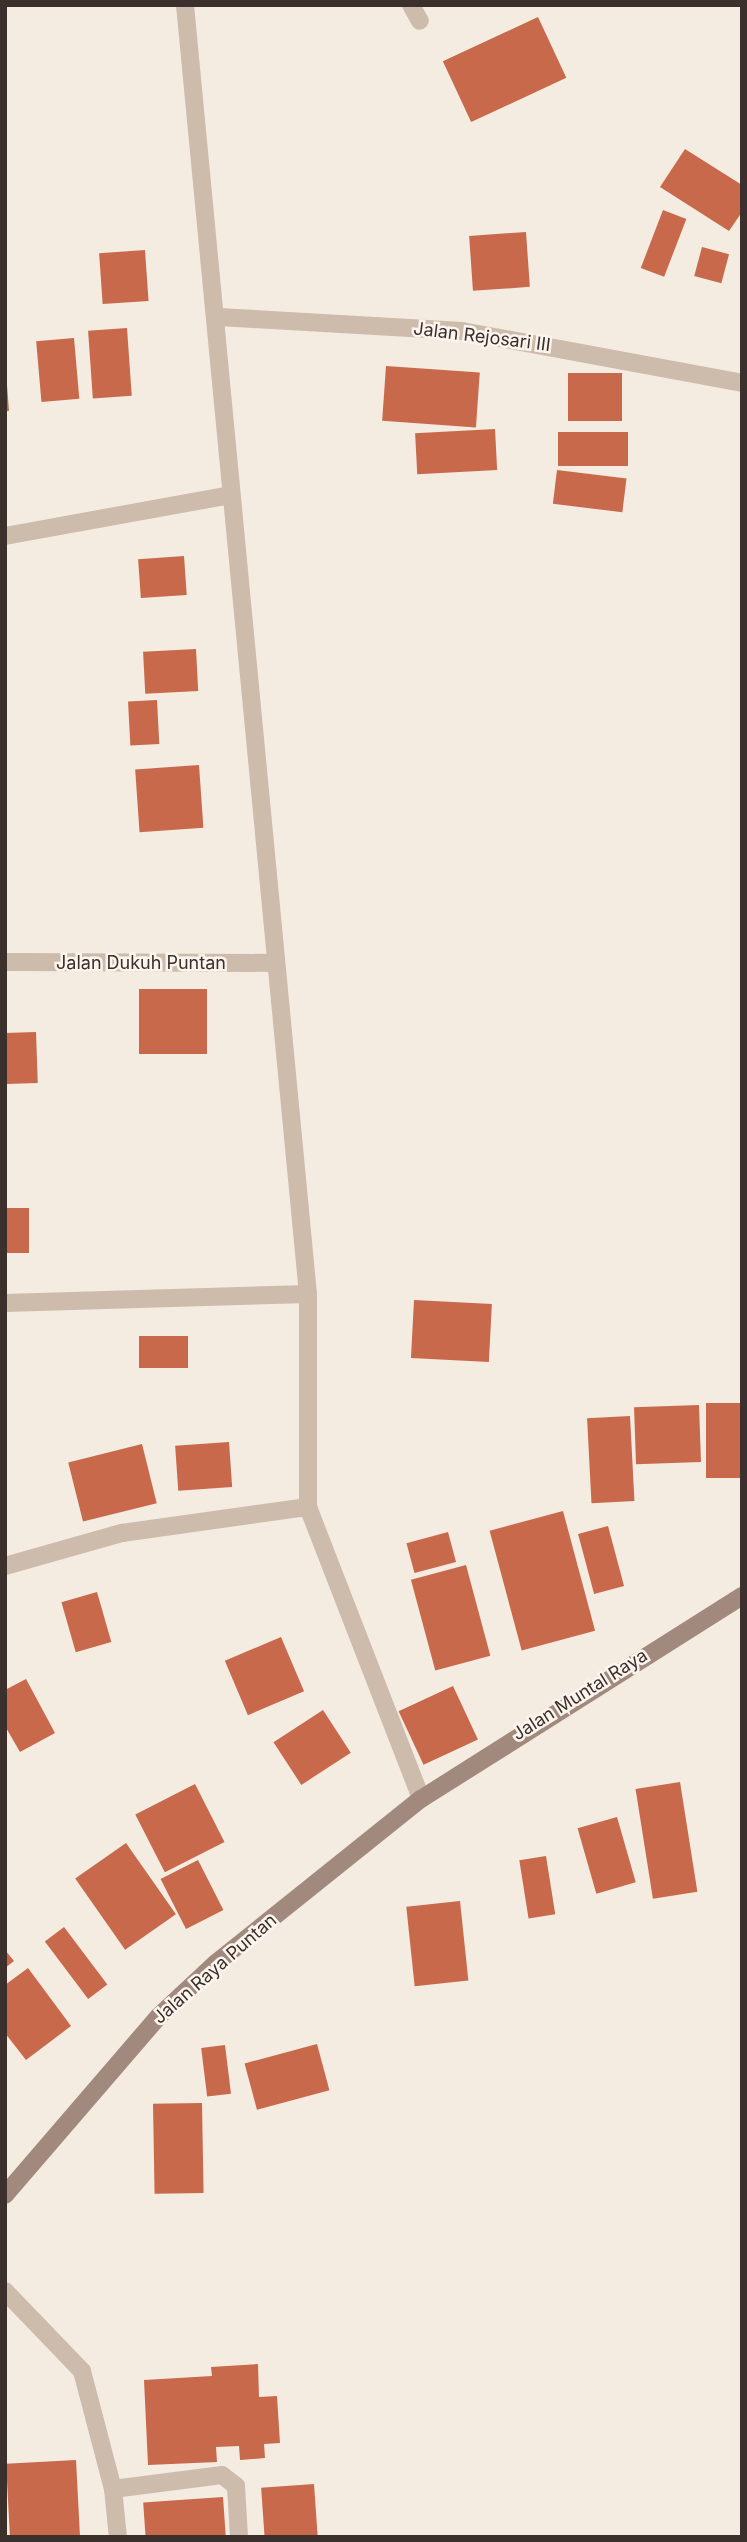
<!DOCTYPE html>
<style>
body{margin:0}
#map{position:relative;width:747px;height:2542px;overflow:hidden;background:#f4ebe1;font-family:Inter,sans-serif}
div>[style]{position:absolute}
.building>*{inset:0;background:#c8694b;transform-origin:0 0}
.minor>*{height:18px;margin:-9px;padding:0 9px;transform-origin:9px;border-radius:9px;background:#cdbbac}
.secondary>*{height:18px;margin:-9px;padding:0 9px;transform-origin:9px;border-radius:9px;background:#a18a7d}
span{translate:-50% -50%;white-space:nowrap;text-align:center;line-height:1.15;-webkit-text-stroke:5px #fbf5ee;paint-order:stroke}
.street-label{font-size:18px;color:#3b302b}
.frame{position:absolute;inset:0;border:7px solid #3b302b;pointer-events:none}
</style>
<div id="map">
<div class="building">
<i style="left:538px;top:17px;width:67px;height:105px;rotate:65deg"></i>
<i style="clip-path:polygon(685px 149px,742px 185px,742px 212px,729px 231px,660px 187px)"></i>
<i style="left:663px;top:210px;width:25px;height:62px;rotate:21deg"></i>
<i style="left:526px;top:232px;width:55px;height:57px;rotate:86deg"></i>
<i style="left:702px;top:247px;width:28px;height:30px;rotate:15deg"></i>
<i style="left:145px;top:250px;width:51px;height:46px;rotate:86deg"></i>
<i style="left:127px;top:328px;width:68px;height:39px;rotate:86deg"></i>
<i style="left:74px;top:338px;width:61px;height:38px;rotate:85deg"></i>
<i style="left:386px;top:366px;width:94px;height:55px;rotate:4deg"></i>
<i style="left:568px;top:373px;width:54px;height:48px"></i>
<i style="clip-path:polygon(5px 385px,7px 385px,9px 411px,5px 411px)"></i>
<i style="left:495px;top:429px;width:41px;height:80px;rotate:87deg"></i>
<i style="left:558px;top:432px;width:70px;height:34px"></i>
<i style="left:557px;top:470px;width:70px;height:34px;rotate:7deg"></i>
<i style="left:184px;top:556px;width:39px;height:46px;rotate:86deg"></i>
<i style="left:196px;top:649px;width:42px;height:53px;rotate:87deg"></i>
<i style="left:157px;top:700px;width:44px;height:29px;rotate:87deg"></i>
<i style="left:199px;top:765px;width:63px;height:64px;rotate:86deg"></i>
<i style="left:139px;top:989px;width:68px;height:65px"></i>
<i style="left:36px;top:1032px;width:51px;height:31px;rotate:88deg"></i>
<i style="left:5px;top:1208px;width:24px;height:45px"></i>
<i style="left:414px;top:1300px;width:78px;height:58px;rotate:3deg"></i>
<i style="left:139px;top:1336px;width:49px;height:32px"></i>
<i style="left:706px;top:1403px;width:36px;height:75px"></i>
<i style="left:699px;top:1405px;width:57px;height:65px;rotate:88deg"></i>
<i style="left:630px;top:1416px;width:85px;height:43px;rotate:87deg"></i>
<i style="left:229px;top:1442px;width:45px;height:54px;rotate:86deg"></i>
<i style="left:142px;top:1444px;width:61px;height:76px;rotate:76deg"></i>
<i style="left:563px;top:1511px;width:124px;height:76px;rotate:75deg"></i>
<i style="left:608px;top:1526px;width:62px;height:31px;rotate:75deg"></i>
<i style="left:448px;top:1532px;width:31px;height:43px;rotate:75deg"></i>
<i style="left:466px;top:1565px;width:94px;height:57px;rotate:75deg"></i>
<i style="left:97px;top:1592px;width:52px;height:37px;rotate:74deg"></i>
<i style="left:281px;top:1637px;width:59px;height:61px;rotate:67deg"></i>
<i style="clip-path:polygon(26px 1679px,55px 1733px,20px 1752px,5px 1726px,5px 1690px)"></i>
<i style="left:453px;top:1686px;width:59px;height:60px;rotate:65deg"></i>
<i style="left:323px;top:1710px;width:51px;height:59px;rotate:57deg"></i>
<i style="left:680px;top:1782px;width:111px;height:45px;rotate:81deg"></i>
<i style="left:195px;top:1784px;width:65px;height:67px;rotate:63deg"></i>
<i style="left:617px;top:1817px;width:68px;height:41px;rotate:74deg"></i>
<i style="left:126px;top:1843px;width:87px;height:62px;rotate:55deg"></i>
<i style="left:546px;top:1856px;width:59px;height:27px;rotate:81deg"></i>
<i style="left:198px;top:1860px;width:56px;height:42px;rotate:63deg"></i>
<i style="left:460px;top:1901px;width:80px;height:54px;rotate:84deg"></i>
<i style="left:64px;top:1927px;width:72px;height:24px;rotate:53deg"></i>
<i style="clip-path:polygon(5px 1950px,14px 1961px,5px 1968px)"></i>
<i style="clip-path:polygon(28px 1968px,71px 2026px,26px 2060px,5px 2033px,5px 1985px)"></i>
<i style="left:317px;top:2044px;width:48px;height:75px;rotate:75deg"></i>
<i style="left:225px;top:2045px;width:49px;height:24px;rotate:83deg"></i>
<i style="left:202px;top:2103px;width:90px;height:49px;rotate:89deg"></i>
<i style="clip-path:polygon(258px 2364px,259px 2397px,277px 2396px,280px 2443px,264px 2444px,265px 2458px,240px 2460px,239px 2446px,216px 2447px,217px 2462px,148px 2465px,144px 2380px,212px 2376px,211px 2367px)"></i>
<i style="left:76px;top:2460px;width:77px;height:70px;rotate:87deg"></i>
<i style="left:314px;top:2484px;width:53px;height:53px;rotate:86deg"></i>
<i style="left:223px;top:2497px;width:40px;height:80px;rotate:86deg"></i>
</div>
<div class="minor">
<i style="left:185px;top:5px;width:1295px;rotate:84.55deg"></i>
<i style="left:308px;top:1294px;width:213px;rotate:90deg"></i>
<i style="left:308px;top:1507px;width:313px;rotate:68.8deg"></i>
<i style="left:411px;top:5px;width:18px;rotate:61deg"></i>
<i style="left:219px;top:317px;width:243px;rotate:3.3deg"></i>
<i style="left:462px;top:331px;width:285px;rotate:10.5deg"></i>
<i style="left:5px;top:536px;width:229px;rotate:-10.3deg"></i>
<i style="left:5px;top:962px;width:271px;rotate:0.2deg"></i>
<i style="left:5px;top:1303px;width:303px;rotate:-1.7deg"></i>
<i style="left:5px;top:1566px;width:122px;rotate:-15.8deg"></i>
<i style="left:122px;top:1533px;width:188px;rotate:-8deg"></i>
<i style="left:5px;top:2291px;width:111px;rotate:46.1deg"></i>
<i style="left:82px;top:2371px;width:122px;rotate:75.3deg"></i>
<i style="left:113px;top:2489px;width:48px;rotate:84.1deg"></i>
<i style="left:113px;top:2489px;width:110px;rotate:-7.3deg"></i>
<i style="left:222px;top:2475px;width:18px;rotate:38deg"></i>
<i style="left:236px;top:2486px;width:51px;rotate:86.6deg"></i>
</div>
<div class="secondary">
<i style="left:5px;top:2195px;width:236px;rotate:-49.3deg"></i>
<i style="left:159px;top:2016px;width:78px;rotate:-42.9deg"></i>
<i style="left:216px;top:1963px;width:263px;rotate:-38.7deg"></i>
<i style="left:421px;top:1799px;width:380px;rotate:-32.3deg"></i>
</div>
<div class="street-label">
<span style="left:482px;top:337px;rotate:7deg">Jalan Rejosari III</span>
<span style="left:141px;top:963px">Jalan Dukuh Puntan</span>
<span style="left:580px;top:1695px;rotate:-32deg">Jalan Muntal Raya</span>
<span style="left:215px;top:1969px;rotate:-41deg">Jalan Raya Puntan</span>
</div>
<div class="frame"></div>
</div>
